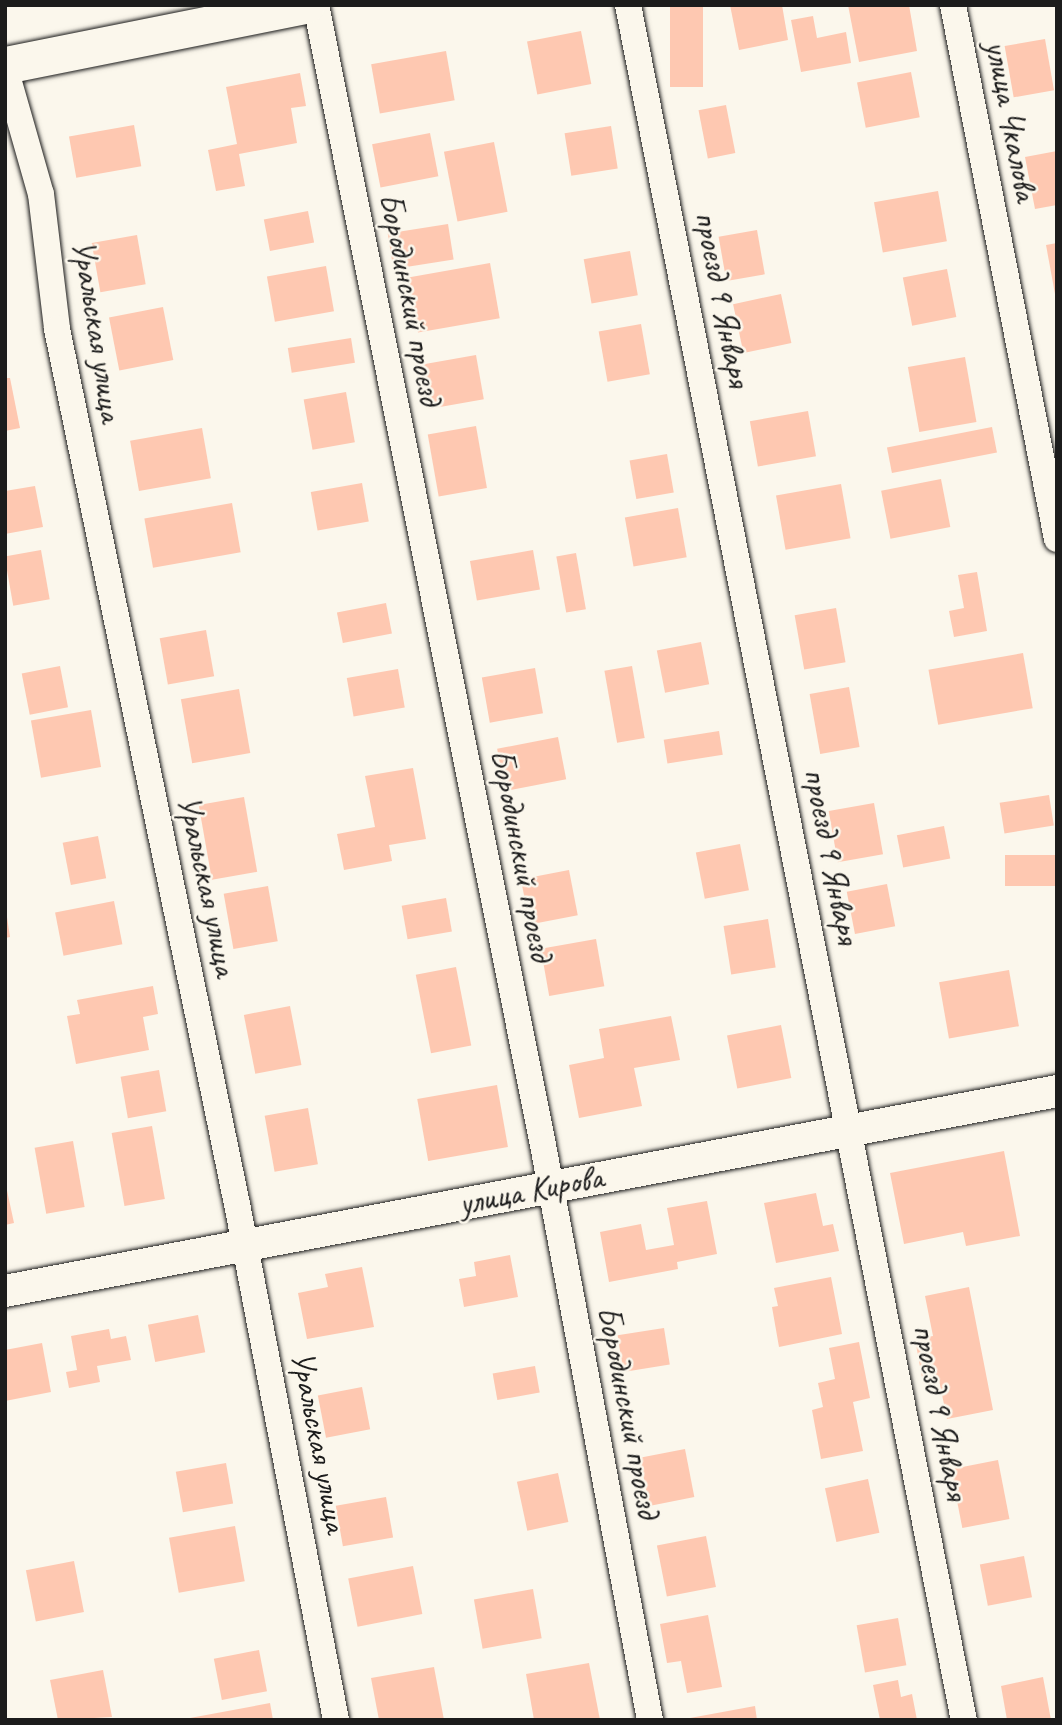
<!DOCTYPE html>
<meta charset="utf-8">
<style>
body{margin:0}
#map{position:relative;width:1062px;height:1725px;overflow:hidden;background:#fbf7ec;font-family:Caveat,sans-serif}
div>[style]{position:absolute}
.building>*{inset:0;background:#fec8b1;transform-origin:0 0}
.roads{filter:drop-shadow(0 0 2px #1c1c1c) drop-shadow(0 0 2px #1c1c1c)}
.minor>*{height:26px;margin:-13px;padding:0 13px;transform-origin:13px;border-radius:13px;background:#fbf7ec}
.tertiary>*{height:32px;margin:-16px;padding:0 16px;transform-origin:16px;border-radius:16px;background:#fbf7ec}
.secondary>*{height:37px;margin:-18.5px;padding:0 18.5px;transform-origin:18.5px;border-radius:18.5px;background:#fbf7ec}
span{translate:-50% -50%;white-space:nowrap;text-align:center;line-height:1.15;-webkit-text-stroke:5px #fbf7ec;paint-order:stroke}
.street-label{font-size:33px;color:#1c1c1c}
.frame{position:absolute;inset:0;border:7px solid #1c1c1c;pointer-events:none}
</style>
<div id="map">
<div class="building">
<i style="left:670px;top:5px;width:33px;height:82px"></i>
<i style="clip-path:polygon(730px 5px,782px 5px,788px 40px,739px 50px)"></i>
<i style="clip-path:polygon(848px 5px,909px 5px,917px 51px,859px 62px)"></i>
<i style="clip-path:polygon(813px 16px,817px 38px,846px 32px,851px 63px,801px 72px,791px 20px)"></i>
<i style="left:581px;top:31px;width:54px;height:55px;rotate:79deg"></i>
<i style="left:1045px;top:39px;width:52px;height:41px;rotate:80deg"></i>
<i style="left:446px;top:51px;width:50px;height:76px;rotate:80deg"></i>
<i style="left:911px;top:72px;width:46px;height:55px;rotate:79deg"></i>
<i style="clip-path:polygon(300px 73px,306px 106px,291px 108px,297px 143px,239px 154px,245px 186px,216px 191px,208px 150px,237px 144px,226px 87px)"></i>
<i style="left:726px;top:105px;width:49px;height:28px;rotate:79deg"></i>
<i style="left:134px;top:125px;width:42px;height:66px;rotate:80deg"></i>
<i style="left:611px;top:126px;width:43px;height:47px;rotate:81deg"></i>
<i style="left:430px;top:133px;width:44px;height:59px;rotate:79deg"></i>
<i style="left:494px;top:142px;width:71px;height:51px;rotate:79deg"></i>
<i style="clip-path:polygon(1057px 151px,1057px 205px,1035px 209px,1025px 157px)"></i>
<i style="left:938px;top:191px;width:51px;height:65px;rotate:80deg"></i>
<i style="left:308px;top:211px;width:32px;height:45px;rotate:79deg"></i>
<i style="left:448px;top:224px;width:36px;height:61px;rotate:81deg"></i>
<i style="left:757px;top:230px;width:45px;height:39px;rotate:80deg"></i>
<i style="left:137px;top:235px;width:50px;height:46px;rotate:80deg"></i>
<i style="clip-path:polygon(1057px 243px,1057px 294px,1055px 294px,1046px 245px)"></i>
<i style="left:630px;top:251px;width:45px;height:47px;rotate:80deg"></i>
<i style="left:490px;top:263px;width:56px;height:83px;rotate:80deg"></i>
<i style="left:326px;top:266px;width:46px;height:60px;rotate:80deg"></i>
<i style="left:947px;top:269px;width:49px;height:45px;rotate:79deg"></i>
<i style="left:781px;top:294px;width:50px;height:49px;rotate:78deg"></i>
<i style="left:163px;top:307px;width:54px;height:55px;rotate:79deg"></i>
<i style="left:641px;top:324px;width:51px;height:43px;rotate:80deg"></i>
<i style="left:351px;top:338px;width:25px;height:64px;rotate:81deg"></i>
<i style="left:476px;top:355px;width:45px;height:56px;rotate:80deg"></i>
<i style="left:965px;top:357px;width:66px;height:58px;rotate:80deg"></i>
<i style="clip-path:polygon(5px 378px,10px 378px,20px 428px,5px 431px)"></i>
<i style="left:346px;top:392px;width:51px;height:43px;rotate:80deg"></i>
<i style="left:808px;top:411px;width:46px;height:59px;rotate:80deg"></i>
<i style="left:476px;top:426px;width:63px;height:49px;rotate:80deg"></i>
<i style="left:992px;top:427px;width:26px;height:107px;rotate:79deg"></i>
<i style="left:202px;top:428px;width:51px;height:73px;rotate:80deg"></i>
<i style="left:667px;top:454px;width:39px;height:38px;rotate:80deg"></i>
<i style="left:941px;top:479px;width:49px;height:61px;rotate:79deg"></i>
<i style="left:362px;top:483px;width:39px;height:52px;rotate:80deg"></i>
<i style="left:841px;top:484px;width:55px;height:66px;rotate:80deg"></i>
<i style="clip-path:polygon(35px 486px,43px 527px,5px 534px,5px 491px)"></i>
<i style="left:232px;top:503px;width:50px;height:89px;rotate:80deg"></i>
<i style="left:678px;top:508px;width:50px;height:54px;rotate:80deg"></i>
<i style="left:41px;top:550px;width:50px;height:37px;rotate:80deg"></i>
<i style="left:533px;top:550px;width:40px;height:64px;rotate:80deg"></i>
<i style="left:576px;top:553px;width:57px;height:20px;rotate:80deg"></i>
<i style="clip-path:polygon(977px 572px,987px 631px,954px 637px,949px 611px,964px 608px,958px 575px)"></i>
<i style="left:386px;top:603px;width:31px;height:50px;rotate:79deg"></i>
<i style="left:836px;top:608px;width:55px;height:42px;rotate:80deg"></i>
<i style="left:206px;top:630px;width:47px;height:47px;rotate:80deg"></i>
<i style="left:701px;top:642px;width:43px;height:45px;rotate:79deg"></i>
<i style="left:1023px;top:653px;width:56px;height:96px;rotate:80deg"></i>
<i style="left:60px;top:666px;width:42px;height:39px;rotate:79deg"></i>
<i style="left:632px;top:666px;width:73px;height:28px;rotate:80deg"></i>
<i style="left:535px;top:668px;width:46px;height:54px;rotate:80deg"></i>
<i style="left:398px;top:669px;width:39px;height:52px;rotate:80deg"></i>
<i style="left:849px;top:687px;width:61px;height:40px;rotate:80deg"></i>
<i style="left:239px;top:689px;width:65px;height:59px;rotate:80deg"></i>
<i style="left:91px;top:710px;width:58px;height:61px;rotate:80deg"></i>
<i style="left:719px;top:731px;width:24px;height:56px;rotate:81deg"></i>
<i style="left:558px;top:737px;width:43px;height:62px;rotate:79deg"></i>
<i style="clip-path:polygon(413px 768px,426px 839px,389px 845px,392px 861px,344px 870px,337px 834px,375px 827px,365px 776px)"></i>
<i style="left:1049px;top:795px;width:31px;height:50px;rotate:81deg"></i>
<i style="left:244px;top:797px;width:76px;height:46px;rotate:80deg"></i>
<i style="left:874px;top:803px;width:52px;height:46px;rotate:80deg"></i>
<i style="left:944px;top:826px;width:33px;height:48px;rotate:79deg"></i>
<i style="left:98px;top:836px;width:43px;height:36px;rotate:79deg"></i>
<i style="left:740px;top:844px;width:47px;height:45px;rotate:79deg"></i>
<i style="left:1057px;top:855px;width:31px;height:52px;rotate:90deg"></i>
<i style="left:569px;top:870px;width:46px;height:49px;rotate:79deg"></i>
<i style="left:887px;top:884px;width:43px;height:41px;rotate:79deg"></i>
<i style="left:268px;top:886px;width:56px;height:45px;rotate:80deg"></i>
<i style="left:446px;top:898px;width:34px;height:45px;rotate:80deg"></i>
<i style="left:114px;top:901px;width:44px;height:60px;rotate:79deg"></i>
<i style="clip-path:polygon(7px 917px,10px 937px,5px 938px,5px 918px)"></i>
<i style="left:768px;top:919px;width:49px;height:45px;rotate:81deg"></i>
<i style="left:596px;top:939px;width:48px;height:56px;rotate:80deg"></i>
<i style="left:456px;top:967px;width:80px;height:41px;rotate:79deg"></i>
<i style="left:1009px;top:970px;width:57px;height:71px;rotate:80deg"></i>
<i style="clip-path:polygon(153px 986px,158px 1014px,143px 1017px,149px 1050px,76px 1064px,67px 1016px,80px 1014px,77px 1000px)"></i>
<i style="left:290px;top:1006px;width:60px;height:47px;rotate:79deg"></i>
<i style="clip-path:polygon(671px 1016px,680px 1060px,634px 1068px,642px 1106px,579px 1118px,569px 1065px,604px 1058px,599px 1029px)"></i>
<i style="left:781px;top:1025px;width:54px;height:55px;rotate:79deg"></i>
<i style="left:159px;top:1070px;width:42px;height:39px;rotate:80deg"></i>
<i style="left:497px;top:1085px;width:63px;height:81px;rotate:80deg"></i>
<i style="left:308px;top:1108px;width:57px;height:44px;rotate:80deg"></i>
<i style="left:152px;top:1126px;width:74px;height:41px;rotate:80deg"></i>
<i style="left:73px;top:1141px;width:67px;height:39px;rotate:80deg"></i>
<i style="clip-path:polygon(1004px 1151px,1020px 1236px,966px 1246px,963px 1232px,904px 1244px,890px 1173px)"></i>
<i style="clip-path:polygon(5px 1181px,14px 1223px,5px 1225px)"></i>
<i style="clip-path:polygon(816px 1193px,823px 1226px,833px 1224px,839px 1251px,776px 1263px,764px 1203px)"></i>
<i style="clip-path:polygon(707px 1201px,717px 1254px,677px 1262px,678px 1269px,609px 1282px,600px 1232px,641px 1224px,646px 1250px,674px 1245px,667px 1208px)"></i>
<i style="clip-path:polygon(510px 1255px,518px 1297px,464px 1307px,459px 1279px,476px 1276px,474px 1262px)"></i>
<i style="clip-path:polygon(362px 1267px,374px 1327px,307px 1339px,298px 1293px,328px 1287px,325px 1274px)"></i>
<i style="clip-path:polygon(831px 1277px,842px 1334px,779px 1347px,772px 1307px,778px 1306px,774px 1288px)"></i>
<i style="clip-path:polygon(969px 1287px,993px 1410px,947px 1419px,939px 1380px,923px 1383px,915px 1339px,933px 1336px,925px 1296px)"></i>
<i style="left:198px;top:1315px;width:38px;height:51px;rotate:79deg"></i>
<i style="left:664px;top:1328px;width:37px;height:47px;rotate:81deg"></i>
<i style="clip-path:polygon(109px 1329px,111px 1339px,126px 1336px,131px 1360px,97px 1366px,100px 1382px,69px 1388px,66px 1372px,77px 1370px,71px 1336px)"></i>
<i style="clip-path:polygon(859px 1342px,870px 1398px,853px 1402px,863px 1451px,821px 1459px,812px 1410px,823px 1407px,818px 1383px,835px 1379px,829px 1348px)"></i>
<i style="clip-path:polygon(42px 1343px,51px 1392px,5px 1401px,5px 1350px)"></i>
<i style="left:535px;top:1366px;width:27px;height:43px;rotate:80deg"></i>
<i style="left:362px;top:1387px;width:43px;height:45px;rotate:79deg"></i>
<i style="left:685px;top:1449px;width:49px;height:46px;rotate:79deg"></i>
<i style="left:998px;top:1460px;width:60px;height:48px;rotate:79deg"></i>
<i style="left:226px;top:1463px;width:41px;height:51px;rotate:80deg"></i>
<i style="left:558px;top:1473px;width:50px;height:42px;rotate:78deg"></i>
<i style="left:868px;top:1479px;width:55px;height:44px;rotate:78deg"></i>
<i style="left:386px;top:1497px;width:41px;height:51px;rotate:80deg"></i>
<i style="left:235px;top:1526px;width:56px;height:67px;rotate:80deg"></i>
<i style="left:706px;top:1536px;width:52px;height:50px;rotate:79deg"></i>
<i style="left:1024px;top:1556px;width:42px;height:45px;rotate:79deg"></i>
<i style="left:74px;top:1561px;width:52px;height:49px;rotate:79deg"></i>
<i style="left:413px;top:1566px;width:49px;height:66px;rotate:79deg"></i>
<i style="left:533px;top:1589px;width:50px;height:60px;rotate:80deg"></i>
<i style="clip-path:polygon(708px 1615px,722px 1687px,687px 1693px,681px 1661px,667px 1663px,660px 1624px)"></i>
<i style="left:898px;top:1618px;width:48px;height:42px;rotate:80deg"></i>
<i style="left:259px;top:1650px;width:42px;height:46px;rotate:79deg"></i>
<i style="clip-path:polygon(589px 1663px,600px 1720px,534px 1720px,526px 1674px)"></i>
<i style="clip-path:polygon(434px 1667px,444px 1720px,379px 1720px,371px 1678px)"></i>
<i style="clip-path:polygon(103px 1670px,112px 1717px,58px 1720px,50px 1680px)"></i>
<i style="clip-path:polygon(1043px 1677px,1051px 1720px,1007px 1720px,1001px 1686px)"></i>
<i style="clip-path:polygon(898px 1680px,901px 1697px,912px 1694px,917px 1720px,880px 1720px,873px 1685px)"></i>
<i style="clip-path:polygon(270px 1703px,273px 1720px,190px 1720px,190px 1718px)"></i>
<i style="clip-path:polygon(755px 1706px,757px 1720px,690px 1720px,690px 1718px)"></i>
</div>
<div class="roads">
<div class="minor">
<i style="left:316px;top:5px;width:1162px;rotate:78.74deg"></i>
<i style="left:543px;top:1145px;width:585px;rotate:79.46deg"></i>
<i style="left:628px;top:5px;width:1748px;rotate:78.92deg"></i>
<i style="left:953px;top:5px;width:544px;rotate:78.98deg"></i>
<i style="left:5px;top:68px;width:131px;rotate:74.1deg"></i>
<i style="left:41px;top:194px;width:136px;rotate:83.2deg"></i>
<i style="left:57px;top:329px;width:893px;rotate:78.38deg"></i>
<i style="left:237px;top:1204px;width:525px;rotate:79.14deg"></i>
</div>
<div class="tertiary">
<i style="left:5px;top:1291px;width:1071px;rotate:-10.76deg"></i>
</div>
<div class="secondary">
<i style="left:5px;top:65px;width:307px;rotate:-11.3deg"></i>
</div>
</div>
<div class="street-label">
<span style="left:1011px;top:121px;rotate:79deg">улица Чкалова</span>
<span style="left:410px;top:299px;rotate:79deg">Бородинский проезд</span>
<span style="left:722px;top:299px;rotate:79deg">проезд 9 Января</span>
<span style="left:97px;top:331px;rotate:81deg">Уральская улица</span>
<span style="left:521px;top:855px;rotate:79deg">Бородинский проезд</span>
<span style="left:831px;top:856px;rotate:79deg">проезд 9 Января</span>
<span style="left:207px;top:886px;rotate:78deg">Уральская улица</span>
<span style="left:531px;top:1191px;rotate:-11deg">улица Кирова</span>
<span style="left:628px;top:1412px;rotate:79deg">Бородинский проезд</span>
<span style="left:940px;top:1412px;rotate:79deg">проезд 9 Января</span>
<span style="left:319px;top:1442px;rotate:79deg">Уральская улица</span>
</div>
<div class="frame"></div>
</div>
